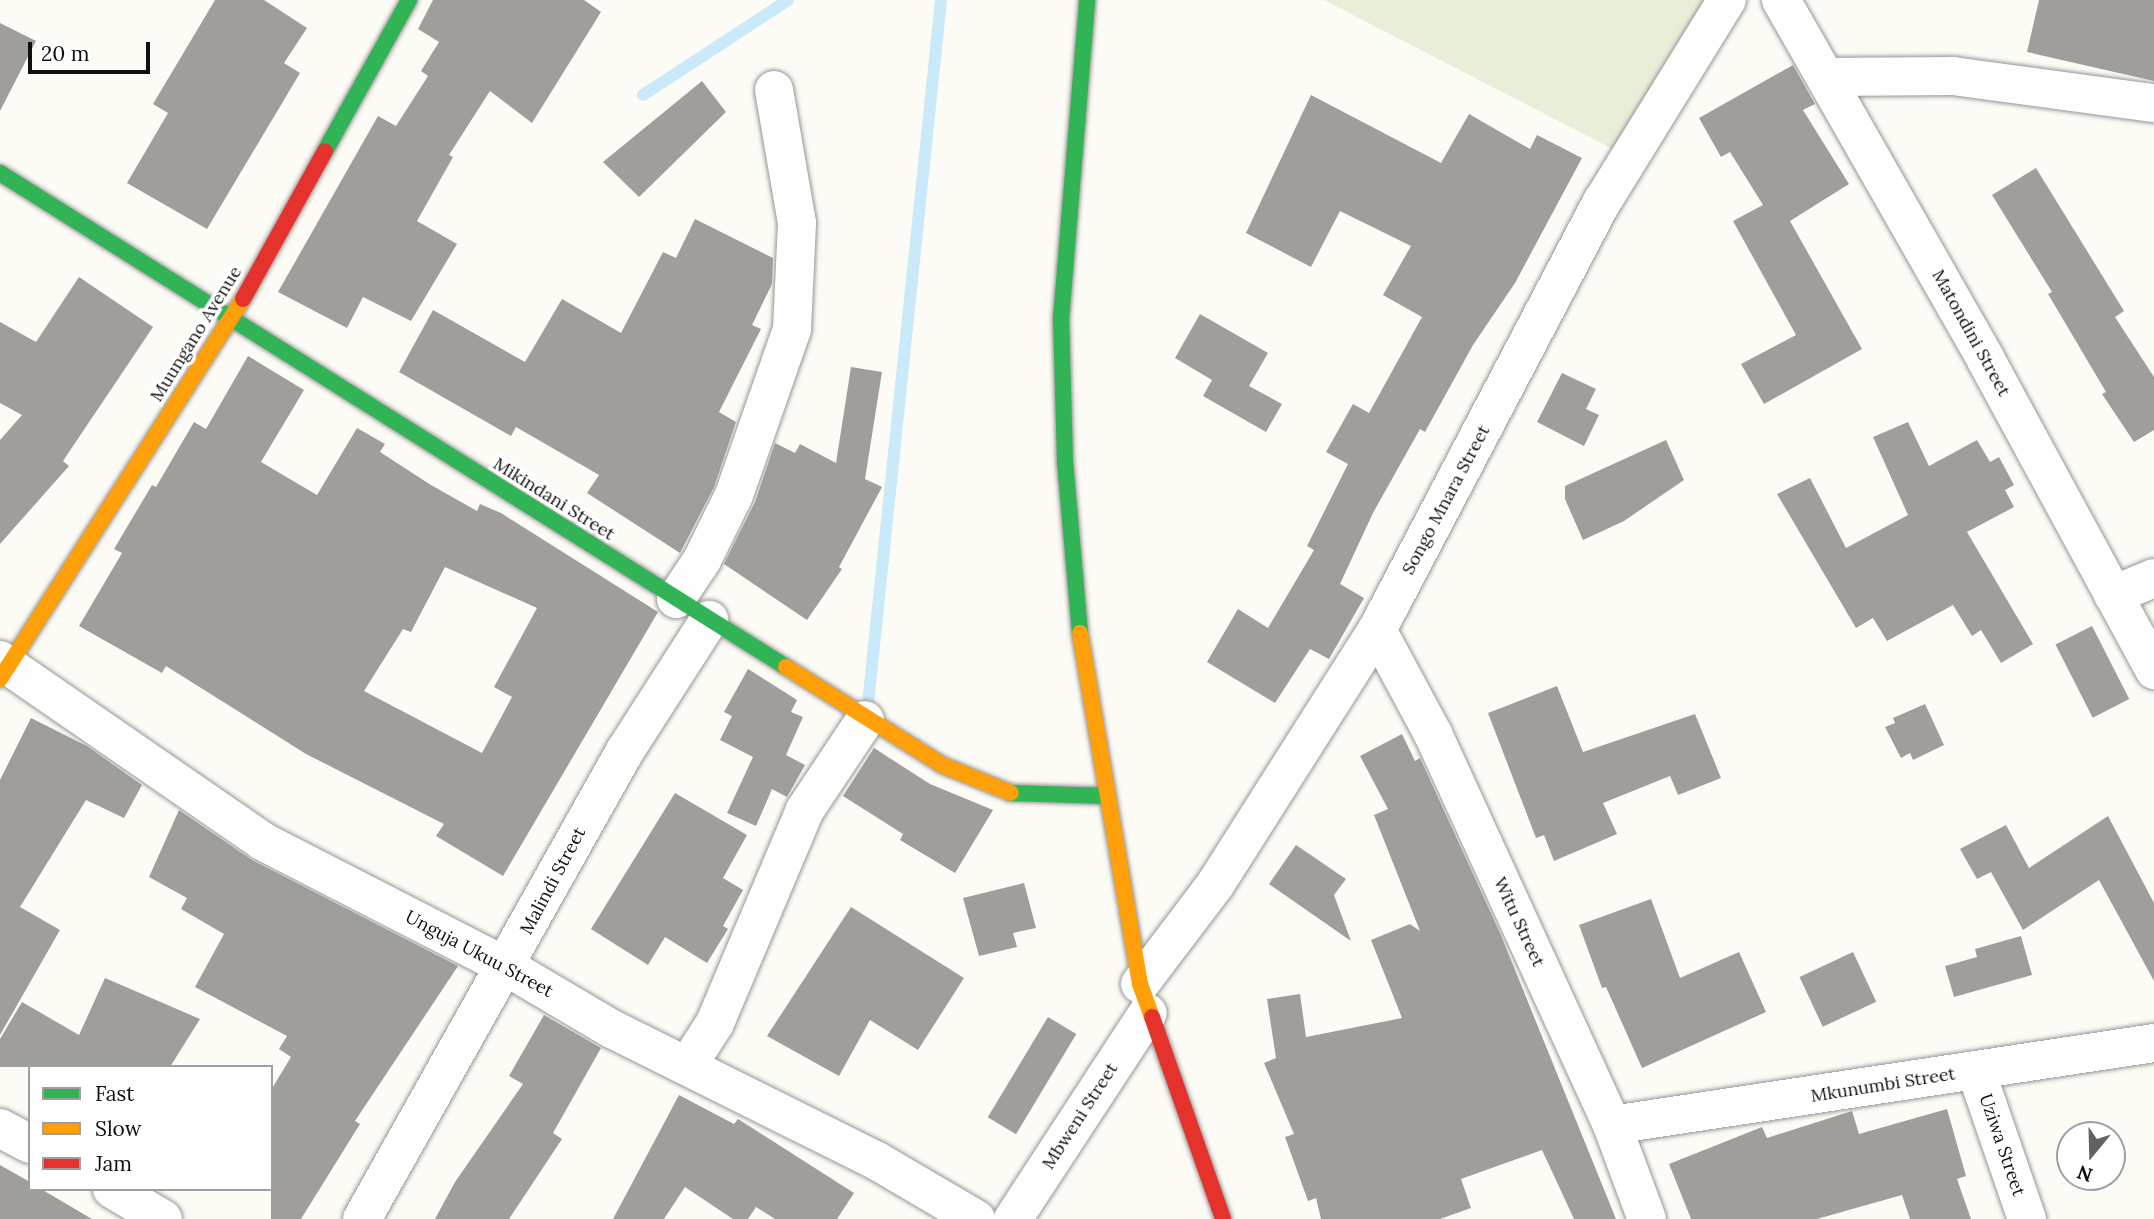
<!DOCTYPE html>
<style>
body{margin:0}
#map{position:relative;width:2154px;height:1219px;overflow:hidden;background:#fcfbf6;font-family:Lora,serif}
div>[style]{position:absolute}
.cemetery>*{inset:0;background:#e9eed9}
.stream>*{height:12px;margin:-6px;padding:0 6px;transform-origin:6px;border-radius:6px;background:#caeaf9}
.building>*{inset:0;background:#a09e9b;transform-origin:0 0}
.roads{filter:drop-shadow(0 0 2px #969694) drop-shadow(0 0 2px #969694)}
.street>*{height:38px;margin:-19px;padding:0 19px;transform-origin:19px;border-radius:19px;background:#fffefe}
.fast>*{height:16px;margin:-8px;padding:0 8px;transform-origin:8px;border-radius:8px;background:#30b455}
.slow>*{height:16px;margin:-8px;padding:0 8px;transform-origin:8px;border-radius:8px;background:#ff9f0a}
.jam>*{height:16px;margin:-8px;padding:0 8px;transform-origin:8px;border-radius:8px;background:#e5322d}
span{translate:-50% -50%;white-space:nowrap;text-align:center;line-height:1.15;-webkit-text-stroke:7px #fff;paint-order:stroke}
.street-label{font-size:18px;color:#101010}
.legend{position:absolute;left:28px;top:1065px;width:245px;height:126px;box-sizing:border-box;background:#fff;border:2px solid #9f9f9f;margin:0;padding:9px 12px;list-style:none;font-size:21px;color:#101010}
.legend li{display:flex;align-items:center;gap:14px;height:35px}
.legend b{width:35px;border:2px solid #9f9f9f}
.north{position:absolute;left:2056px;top:1121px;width:70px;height:70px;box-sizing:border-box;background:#fff;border:2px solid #9f9f9f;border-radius:50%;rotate:199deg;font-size:19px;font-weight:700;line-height:28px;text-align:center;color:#101010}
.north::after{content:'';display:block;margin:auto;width:24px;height:32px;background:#636260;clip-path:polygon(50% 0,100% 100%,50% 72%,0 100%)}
.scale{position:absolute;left:28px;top:42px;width:122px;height:32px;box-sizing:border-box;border:4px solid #101010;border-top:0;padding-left:9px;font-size:21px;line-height:24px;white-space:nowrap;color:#101010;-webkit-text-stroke:5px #fff;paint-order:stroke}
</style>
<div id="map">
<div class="cemetery">
<i style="clip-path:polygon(1324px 0,1709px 0,1628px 157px)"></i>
</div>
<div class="stream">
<i style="left:643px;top:95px;width:173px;rotate:-33.2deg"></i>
<i style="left:867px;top:713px;width:717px;rotate:-84.07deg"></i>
</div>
<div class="building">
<i style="clip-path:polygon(215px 0,264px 0,307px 28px,284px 63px,300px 73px,207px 229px,127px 183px,168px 113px,153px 104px)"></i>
<i style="clip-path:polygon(433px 0,584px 0,601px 12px,532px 123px,490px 91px,449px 155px,453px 157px,417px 221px,457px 244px,411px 321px,363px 297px,347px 328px,278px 292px,378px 116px,396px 126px,428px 76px,421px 71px,439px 42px,418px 29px)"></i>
<i style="clip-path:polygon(2039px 0,2154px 0,2154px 81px,2027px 52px)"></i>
<i style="clip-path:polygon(0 23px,36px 41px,0 111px)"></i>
<i style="clip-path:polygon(1793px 65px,1815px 104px,1803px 110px,1849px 184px,1790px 221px,1862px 349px,1764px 404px,1741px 364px,1796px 335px,1733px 221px,1763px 205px,1730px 152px,1721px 157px,1699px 118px)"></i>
<i style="clip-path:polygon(702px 81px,726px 112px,639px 197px,603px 162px)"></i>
<i style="clip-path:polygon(1311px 95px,1441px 163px,1469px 114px,1530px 149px,1537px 135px,1582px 158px,1515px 283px,1473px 345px,1425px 432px,1420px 429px,1373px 513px,1340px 584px,1364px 598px,1329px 659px,1310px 649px,1275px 703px,1207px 662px,1238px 609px,1268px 628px,1314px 550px,1307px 546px,1348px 464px,1326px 452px,1353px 404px,1369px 413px,1422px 317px,1383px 295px,1411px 246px,1340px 211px,1311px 267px,1246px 233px)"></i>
<i style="clip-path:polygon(2036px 168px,2124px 311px,2115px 317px,2154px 377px,2154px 430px,2134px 442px,2102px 394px,2106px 392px,2048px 294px,2052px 292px,1992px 195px)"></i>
<i style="clip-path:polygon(695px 219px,773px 258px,772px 284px,752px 325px,761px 329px,719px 412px,736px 422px,714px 487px,680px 553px,587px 493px,599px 475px,516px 427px,511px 436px,399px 372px,433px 310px,525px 362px,562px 299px,621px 333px,663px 252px,676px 258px)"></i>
<i style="clip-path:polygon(79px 277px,153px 327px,63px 461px,69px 466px,0 544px,0 440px,22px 415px,0 403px,0 322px,36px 342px)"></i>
<i style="clip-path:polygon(1200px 314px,1268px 353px,1249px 386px,1282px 404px,1266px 432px,1203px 396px,1212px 380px,1175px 358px)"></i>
<i style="clip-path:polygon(evenodd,248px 356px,304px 390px,261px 462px,317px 495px,357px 428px,385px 444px,380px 452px,431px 485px,477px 511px,480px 504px,501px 513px,658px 612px,503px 876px,436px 836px,444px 824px,306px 754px,166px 666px,162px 673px,79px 626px,122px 553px,114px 549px,152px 485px,156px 487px,194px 422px,206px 429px,248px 356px,445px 567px,537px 608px,494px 687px,512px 697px,482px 753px,364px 691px,403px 629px,411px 632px,445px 567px)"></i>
<i style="clip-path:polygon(851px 367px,882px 372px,865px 479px,882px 487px,839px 567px,842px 569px,807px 620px,724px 564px,755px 502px,775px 443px,795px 453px,800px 444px,836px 463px)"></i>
<i style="clip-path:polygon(1562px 373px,1596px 389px,1586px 409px,1599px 415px,1584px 446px,1537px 422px)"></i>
<i style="clip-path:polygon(1908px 422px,1929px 466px,1977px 440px,1990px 462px,1999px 457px,2014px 485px,2005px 490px,2014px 507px,1967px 532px,2033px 644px,2001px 663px,1981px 630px,1972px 636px,1953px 605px,1887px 641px,1873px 618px,1856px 628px,1777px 494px,1810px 478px,1846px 548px,1908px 515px,1873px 437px)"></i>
<i style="clip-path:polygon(1666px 440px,1684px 480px,1624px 521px,1583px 540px,1565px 499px,1565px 486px)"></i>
<i style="left:2092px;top:626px;width:82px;height:41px;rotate:63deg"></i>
<i style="clip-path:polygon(748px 669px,797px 700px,791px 712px,803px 717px,786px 755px,805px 765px,787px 797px,772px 789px,756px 826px,727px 813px,753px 757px,720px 740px,732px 716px,724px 712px)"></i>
<i style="clip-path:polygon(1557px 686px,1583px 752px,1695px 714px,1721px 778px,1678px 795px,1670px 776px,1603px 803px,1617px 834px,1554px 861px,1544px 835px,1536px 838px,1488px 713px)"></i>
<i style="clip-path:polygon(1925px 704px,1944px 745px,1913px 760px,1910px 753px,1901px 758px,1885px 727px,1895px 723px,1893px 718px)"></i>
<i style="clip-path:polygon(31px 718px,87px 746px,142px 785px,124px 818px,86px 800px,20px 907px,60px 930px,0 1035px,0 780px)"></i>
<i style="clip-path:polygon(1402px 734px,1415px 761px,1420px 758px,1500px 933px,1616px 1219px,1574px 1219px,1542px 1150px,1461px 1179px,1471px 1208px,1440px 1219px,1321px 1219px,1316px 1198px,1308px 1201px,1285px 1137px,1294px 1134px,1264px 1063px,1276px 1058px,1267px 999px,1300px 994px,1306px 1037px,1402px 1018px,1371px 940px,1410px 924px,1420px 931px,1374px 815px,1388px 809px,1360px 756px)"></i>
<i style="clip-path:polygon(874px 748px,930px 784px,993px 810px,955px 873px,900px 840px,903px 834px,843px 796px)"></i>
<i style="clip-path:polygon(675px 793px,747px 835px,723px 878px,743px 890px,723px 926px,728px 929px,707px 963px,665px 937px,648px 965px,591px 929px)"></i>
<i style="clip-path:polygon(179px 810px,252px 860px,458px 966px,355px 1121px,360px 1124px,301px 1219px,271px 1219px,271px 1090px,291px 1057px,279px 1049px,287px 1036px,195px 987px,224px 934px,181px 909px,187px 898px,149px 877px)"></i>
<i style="clip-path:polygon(2108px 816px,2154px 903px,2154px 981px,2099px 880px,2023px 930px,1991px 872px,1977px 879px,1960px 849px,2006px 825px,2029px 868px)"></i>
<i style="clip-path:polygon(1296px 845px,1346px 879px,1334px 895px,1351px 941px,1269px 884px)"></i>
<i style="clip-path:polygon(1024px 883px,1036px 928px,1013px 933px,1017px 947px,979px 956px,963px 898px)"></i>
<i style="clip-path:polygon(1651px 899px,1680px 978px,1739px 952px,1766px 1012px,1642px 1068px,1606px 987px,1602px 988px,1579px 925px)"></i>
<i style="clip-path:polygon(851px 907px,964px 978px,918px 1050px,870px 1020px,839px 1076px,767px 1036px)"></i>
<i style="clip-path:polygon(2021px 936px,2032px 975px,1954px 997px,1945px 966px,1977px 957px,1975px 949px)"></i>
<i style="left:1853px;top:952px;width:55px;height:59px;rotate:65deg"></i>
<i style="clip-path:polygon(105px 978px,200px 1019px,170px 1067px,0 1067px,0 1039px,22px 1002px,79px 1035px)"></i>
<i style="clip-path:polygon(544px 1015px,601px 1048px,553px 1133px,562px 1139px,509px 1219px,435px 1219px,455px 1182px,523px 1084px,509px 1076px)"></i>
<i style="left:1048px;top:1017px;width:33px;height:117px;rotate:31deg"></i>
<i style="clip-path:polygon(679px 1095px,734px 1124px,738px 1119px,854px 1193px,837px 1219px,775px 1219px,756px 1207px,748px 1219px,733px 1219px,685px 1187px,664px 1219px,613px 1219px)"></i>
<i style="clip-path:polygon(1947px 1109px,1966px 1176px,1957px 1179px,1971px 1219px,1910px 1219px,1902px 1195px,1817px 1219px,1691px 1219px,1669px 1164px,1762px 1127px,1767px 1138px,1852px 1111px,1859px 1134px)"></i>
<i style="clip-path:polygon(0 1165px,30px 1182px,30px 1189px,41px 1189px,92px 1219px,0 1219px)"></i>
</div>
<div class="roads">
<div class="street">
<i style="left:1781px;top:0;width:414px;rotate:60.3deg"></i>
<i style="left:1986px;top:360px;width:353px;rotate:61.5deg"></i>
<i style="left:1828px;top:77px;width:125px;rotate:-0.5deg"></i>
<i style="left:1953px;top:76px;width:203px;rotate:7.7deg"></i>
<i style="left:2113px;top:595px;width:44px;rotate:-22.5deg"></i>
<i style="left:676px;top:599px;width:47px;rotate:-56.3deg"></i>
<i style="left:702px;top:560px;width:72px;rotate:-63.8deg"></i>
<i style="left:734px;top:495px;width:176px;rotate:-70.7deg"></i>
<i style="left:792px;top:329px;width:106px;rotate:-87.3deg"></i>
<i style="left:797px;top:223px;width:135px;rotate:-99.8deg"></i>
<i style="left:1377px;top:630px;width:118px;rotate:61.7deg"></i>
<i style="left:1433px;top:734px;width:430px;rotate:65.4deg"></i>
<i style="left:1612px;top:1125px;width:100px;rotate:69.6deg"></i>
<i style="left:0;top:660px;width:318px;rotate:34.6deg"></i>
<i style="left:262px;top:841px;width:276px;rotate:27.2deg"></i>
<i style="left:507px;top:967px;width:122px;rotate:30.6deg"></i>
<i style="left:612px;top:1029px;width:296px;rotate:26.5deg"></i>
<i style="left:877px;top:1161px;width:115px;rotate:30.4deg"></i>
<i style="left:1140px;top:984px;width:124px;rotate:-52.9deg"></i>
<i style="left:1215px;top:885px;width:302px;rotate:-57.6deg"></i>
<i style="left:1377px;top:630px;width:484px;rotate:-62.3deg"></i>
<i style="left:1602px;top:202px;width:238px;rotate:-58.3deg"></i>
<i style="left:688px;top:1065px;width:50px;rotate:-57.3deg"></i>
<i style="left:715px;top:1023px;width:231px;rotate:-67.1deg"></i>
<i style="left:805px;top:810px;width:108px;rotate:-56.3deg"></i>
<i style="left:1976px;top:1071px;width:157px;rotate:71deg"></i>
<i style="left:1612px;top:1125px;width:548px;rotate:-8.6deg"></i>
<i style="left:0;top:1128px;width:34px;rotate:28deg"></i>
<i style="left:112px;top:1189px;width:59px;rotate:30.5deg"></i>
<i style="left:362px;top:1219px;width:537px;rotate:-60.67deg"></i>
<i style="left:625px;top:751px;width:156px;rotate:-57.3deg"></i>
<i style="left:1013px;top:1219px;width:246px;rotate:-56.8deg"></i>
</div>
<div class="fast">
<i style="left:325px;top:151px;width:173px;rotate:-60.9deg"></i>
<i style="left:0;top:173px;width:928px;rotate:32.15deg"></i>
<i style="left:1080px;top:633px;width:173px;rotate:-95deg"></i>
<i style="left:1065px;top:461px;width:142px;rotate:-91.6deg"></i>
<i style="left:1061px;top:319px;width:320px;rotate:-85.3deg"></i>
<i style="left:1011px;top:793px;width:97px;rotate:1.8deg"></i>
</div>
<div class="slow">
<i style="left:1080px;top:633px;width:356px;rotate:80.3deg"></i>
<i style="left:1140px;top:984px;width:35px;rotate:70deg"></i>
<i style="left:786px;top:667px;width:184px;rotate:32.1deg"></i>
<i style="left:942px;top:765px;width:74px;rotate:22.1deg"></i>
<i style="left:0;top:679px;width:451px;rotate:-57.4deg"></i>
</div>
<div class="jam">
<i style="left:243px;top:299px;width:169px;rotate:-61deg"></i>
<i style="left:1152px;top:1017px;width:214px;rotate:70.6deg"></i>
</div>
</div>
<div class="street-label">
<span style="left:1971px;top:333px;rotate:61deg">Matondini Street</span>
<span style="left:196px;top:334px;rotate:-58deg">Muungano Avenue</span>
<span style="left:554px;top:499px;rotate:32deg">Mikindani Street</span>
<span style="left:1446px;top:500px;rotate:-62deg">Songo Mnara Street</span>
<span style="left:553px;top:881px;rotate:-62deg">Malindi Street</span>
<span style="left:1519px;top:922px;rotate:65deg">Witu Street</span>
<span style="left:479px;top:954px;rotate:28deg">Unguja Ukuu Street</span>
<span style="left:1883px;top:1085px;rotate:-9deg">Mkunumbi Street</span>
<span style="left:1080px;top:1116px;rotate:-57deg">Mbweni Street</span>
<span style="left:2002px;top:1145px;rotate:71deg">Uziwa Street</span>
</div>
<ul class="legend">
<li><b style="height:9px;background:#30b455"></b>Fast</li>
<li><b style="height:9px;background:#ff9f0a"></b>Slow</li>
<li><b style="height:9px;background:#e5322d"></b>Jam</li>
</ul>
<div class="north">N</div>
<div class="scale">20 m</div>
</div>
